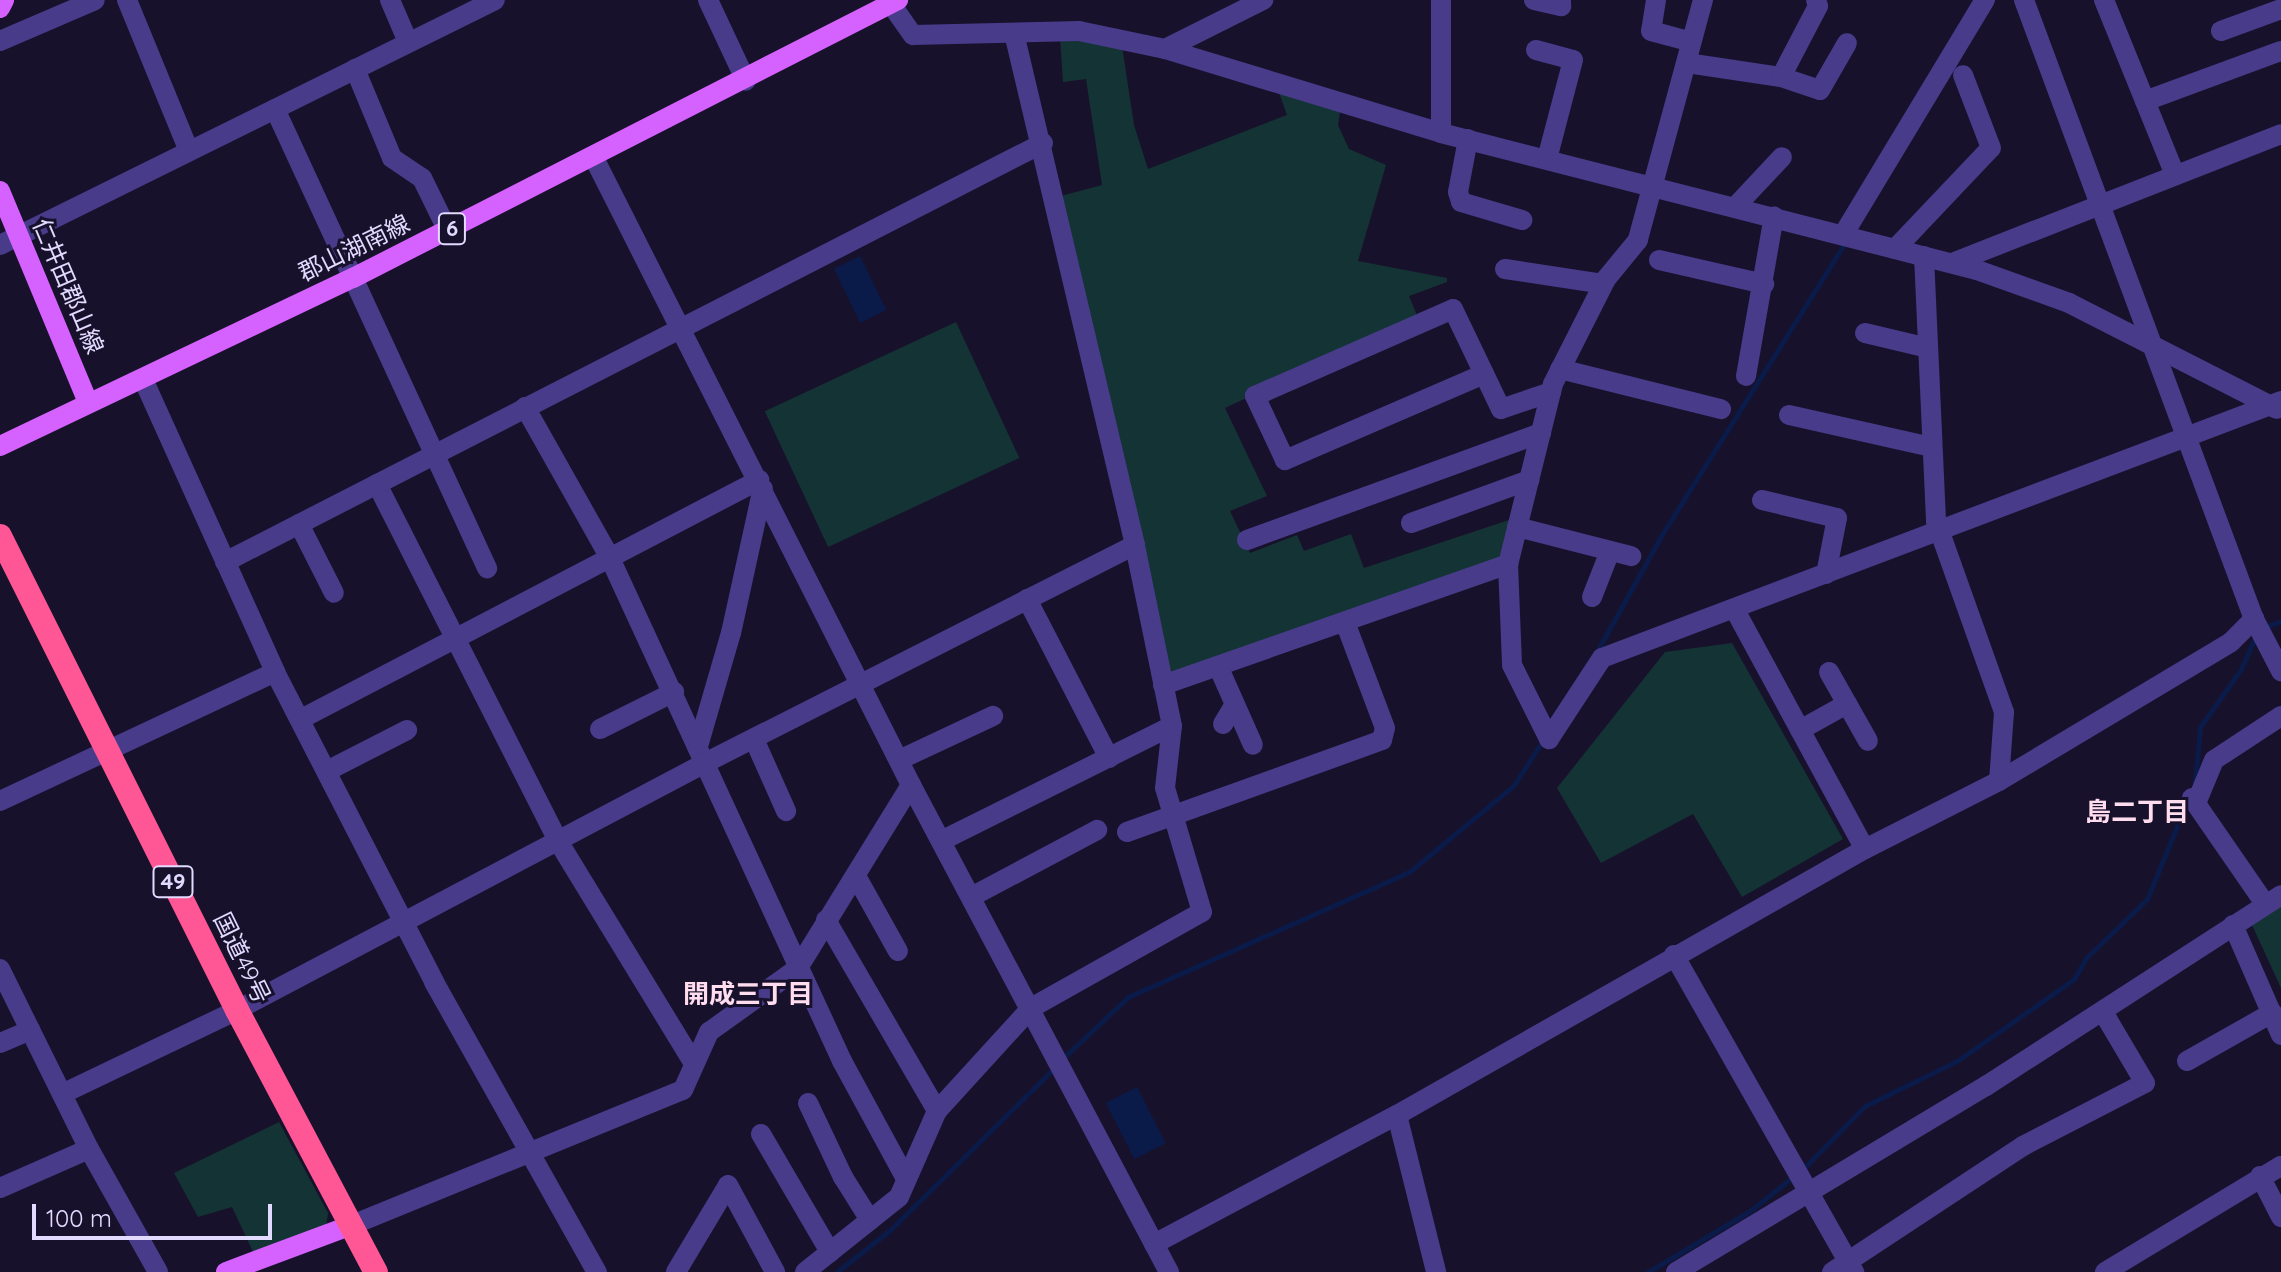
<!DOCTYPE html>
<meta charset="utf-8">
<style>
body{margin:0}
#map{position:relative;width:2281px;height:1272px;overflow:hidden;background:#18112b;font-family:Quicksand,"Noto Sans JP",sans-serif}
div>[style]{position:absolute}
.green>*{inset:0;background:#143335;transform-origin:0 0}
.water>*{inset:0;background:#0a1b4a;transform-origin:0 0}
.stream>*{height:5px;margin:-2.5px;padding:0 2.5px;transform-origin:2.5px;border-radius:2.5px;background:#0a1b4a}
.minor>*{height:20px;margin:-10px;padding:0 10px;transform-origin:10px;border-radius:10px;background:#473b8a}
.major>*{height:20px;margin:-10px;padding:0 10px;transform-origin:10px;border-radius:10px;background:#d562ff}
.highway>*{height:24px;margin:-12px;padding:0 12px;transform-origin:12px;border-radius:12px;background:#ff5695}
span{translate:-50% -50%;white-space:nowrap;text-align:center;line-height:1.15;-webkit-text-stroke:6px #18112b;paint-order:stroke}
.shield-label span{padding:2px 6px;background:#18112b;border:2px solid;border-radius:6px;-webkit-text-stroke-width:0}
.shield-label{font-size:22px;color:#e3dbff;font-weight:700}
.street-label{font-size:24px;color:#e3dbff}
.neighbourhood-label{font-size:26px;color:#ffddef;font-weight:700}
.scale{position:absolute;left:32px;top:1204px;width:240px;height:36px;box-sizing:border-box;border:4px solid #e3dbff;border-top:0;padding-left:10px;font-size:24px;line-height:28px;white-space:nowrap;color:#e3dbff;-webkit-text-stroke:6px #18112b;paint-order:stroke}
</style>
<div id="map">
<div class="green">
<i style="clip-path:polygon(1060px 37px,1122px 46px,1134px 125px,1148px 169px,1287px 115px,1278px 90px,1340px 111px,1338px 125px,1349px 149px,1386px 165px,1358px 261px,1447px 278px,1447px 282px,1409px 296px,1418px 318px,1225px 408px,1267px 496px,1230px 511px,1250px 553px,1297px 535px,1304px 551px,1351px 534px,1364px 568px,1512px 519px,1502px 562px,1170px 677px,1061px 196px,1102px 185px,1086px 79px,1063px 82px)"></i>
<i style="left:956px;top:322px;width:150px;height:211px;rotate:65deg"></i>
<i style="clip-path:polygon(1732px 643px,1843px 839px,1742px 897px,1693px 814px,1601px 863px,1557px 788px,1665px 652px)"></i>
<i style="clip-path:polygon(2281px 906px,2281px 988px,2252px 925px)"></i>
<i style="clip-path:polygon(279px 1122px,328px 1213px,326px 1227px,255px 1256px,232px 1207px,198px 1217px,174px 1173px)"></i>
</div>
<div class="water">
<i style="left:860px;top:256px;width:60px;height:29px;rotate:64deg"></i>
<i style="left:1137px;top:1087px;width:63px;height:35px;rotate:63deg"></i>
</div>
<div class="stream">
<i style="left:2265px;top:627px;width:17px;rotate:-21deg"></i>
<i style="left:1596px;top:653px;width:134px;rotate:-60.9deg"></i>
<i style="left:1661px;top:536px;width:348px;rotate:-57.9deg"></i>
<i style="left:2195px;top:782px;width:55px;rotate:-84.8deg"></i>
<i style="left:2200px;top:727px;width:71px;rotate:-54.7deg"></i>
<i style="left:2241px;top:669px;width:35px;rotate:-66deg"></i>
<i style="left:1061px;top:1060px;width:92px;rotate:-43.2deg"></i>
<i style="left:1128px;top:997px;width:308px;rotate:-24deg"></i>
<i style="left:1409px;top:872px;width:136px;rotate:-39.6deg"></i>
<i style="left:1514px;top:785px;width:54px;rotate:-57.2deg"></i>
<i style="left:1802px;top:1170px;width:90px;rotate:-45.5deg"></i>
<i style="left:1865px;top:1106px;width:102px;rotate:-26.1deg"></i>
<i style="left:1957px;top:1061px;width:143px;rotate:-35deg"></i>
<i style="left:2074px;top:979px;width:24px;rotate:-60deg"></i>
<i style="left:2086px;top:958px;width:85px;rotate:-44deg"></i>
<i style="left:2147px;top:899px;width:105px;rotate:-67.6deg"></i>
<i style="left:837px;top:1272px;width:68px;rotate:-38.4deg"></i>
<i style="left:890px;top:1230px;width:231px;rotate:-44.6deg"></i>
<i style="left:1648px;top:1272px;width:119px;rotate:-30.9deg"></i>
<i style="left:1750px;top:1211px;width:56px;rotate:-38.5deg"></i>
</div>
<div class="minor">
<i style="left:127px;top:0;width:163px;rotate:67.7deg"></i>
<i style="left:390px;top:0;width:46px;rotate:66.8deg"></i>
<i style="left:708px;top:0;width:89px;rotate:64.9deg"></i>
<i style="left:1441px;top:0;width:133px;rotate:90deg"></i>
<i style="left:1534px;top:0;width:28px;rotate:13deg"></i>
<i style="left:1561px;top:6px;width:6px;rotate:-90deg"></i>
<i style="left:1656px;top:0;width:31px;rotate:99deg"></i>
<i style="left:1651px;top:31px;width:42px;rotate:15deg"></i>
<i style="left:1703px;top:0;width:249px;rotate:105.2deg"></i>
<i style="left:1638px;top:240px;width:50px;rotate:129.4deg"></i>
<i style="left:1606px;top:279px;width:118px;rotate:116.8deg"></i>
<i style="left:1553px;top:384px;width:186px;rotate:104deg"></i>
<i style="left:1508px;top:564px;width:101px;rotate:87.7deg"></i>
<i style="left:1512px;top:665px;width:83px;rotate:63.4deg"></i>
<i style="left:1549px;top:739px;width:97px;rotate:-56.8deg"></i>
<i style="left:1602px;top:658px;width:726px;rotate:-20.73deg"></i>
<i style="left:2024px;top:0;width:660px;rotate:69.62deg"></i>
<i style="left:2254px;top:619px;width:59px;rotate:62.6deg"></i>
<i style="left:2104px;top:0;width:189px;rotate:67.9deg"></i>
<i style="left:891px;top:4px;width:38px;rotate:55deg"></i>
<i style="left:913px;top:35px;width:166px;rotate:-1.4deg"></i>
<i style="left:1079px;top:31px;width:88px;rotate:11.8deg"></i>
<i style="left:1165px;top:49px;width:288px;rotate:16.9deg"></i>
<i style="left:1441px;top:133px;width:553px;rotate:14.34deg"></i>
<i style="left:1977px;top:270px;width:98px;rotate:19.7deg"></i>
<i style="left:2069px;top:303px;width:233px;rotate:27deg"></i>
<i style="left:2221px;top:31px;width:64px;rotate:-20.1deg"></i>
<i style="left:0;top:41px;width:103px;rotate:-23.3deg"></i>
<i style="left:1165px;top:49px;width:110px;rotate:-26.6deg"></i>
<i style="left:1536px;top:50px;width:38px;rotate:15deg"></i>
<i style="left:1573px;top:60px;width:102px;rotate:104.7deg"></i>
<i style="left:1687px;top:63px;width:95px;rotate:8.5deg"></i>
<i style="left:1781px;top:77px;width:41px;rotate:18.4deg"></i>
<i style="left:1820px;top:90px;width:54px;rotate:-60.1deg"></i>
<i style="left:355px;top:69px;width:96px;rotate:67.4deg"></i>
<i style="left:392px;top:158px;width:36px;rotate:34deg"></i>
<i style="left:422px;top:178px;width:59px;rotate:63.9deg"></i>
<i style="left:1781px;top:77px;width:80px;rotate:-62.5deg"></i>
<i style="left:1818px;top:6px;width:6px;rotate:-108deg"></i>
<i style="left:2145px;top:101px;width:145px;rotate:-20.2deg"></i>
<i style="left:275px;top:109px;width:506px;rotate:65.21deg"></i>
<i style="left:1468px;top:139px;width:54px;rotate:100.7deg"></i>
<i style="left:1458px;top:192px;width:10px;rotate:73deg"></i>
<i style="left:1461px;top:202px;width:64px;rotate:16.4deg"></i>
<i style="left:594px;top:158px;width:703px;rotate:63.18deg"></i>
<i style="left:911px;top:785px;width:551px;rotate:62.09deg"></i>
<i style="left:1736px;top:206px;width:67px;rotate:-46.8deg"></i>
<i style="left:1843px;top:235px;width:275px;rotate:-58.9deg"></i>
<i style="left:0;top:245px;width:552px;rotate:-26.33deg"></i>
<i style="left:1895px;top:249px;width:139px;rotate:-46.5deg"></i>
<i style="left:1991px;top:148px;width:78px;rotate:-111deg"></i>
<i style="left:1924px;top:256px;width:265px;rotate:87.4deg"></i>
<i style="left:1936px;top:521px;width:203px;rotate:70.4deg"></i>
<i style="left:2004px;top:712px;width:69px;rotate:94.1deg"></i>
<i style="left:1659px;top:260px;width:108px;rotate:12.9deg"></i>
<i style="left:1952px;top:263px;width:353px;rotate:-21.4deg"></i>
<i style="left:1505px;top:269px;width:99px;rotate:8.7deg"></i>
<i style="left:1865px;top:333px;width:65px;rotate:13.4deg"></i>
<i style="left:1560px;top:369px;width:166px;rotate:14deg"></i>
<i style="left:1484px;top:374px;width:217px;rotate:156.6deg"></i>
<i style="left:1285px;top:460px;width:71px;rotate:-115.1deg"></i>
<i style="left:1255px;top:396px;width:216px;rotate:-23.7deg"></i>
<i style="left:1453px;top:309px;width:111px;rotate:64.4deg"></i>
<i style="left:1501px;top:409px;width:53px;rotate:-18.8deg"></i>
<i style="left:1746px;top:376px;width:162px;rotate:-80.1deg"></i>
<i style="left:143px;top:379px;width:321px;rotate:65.7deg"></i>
<i style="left:275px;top:672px;width:348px;rotate:62.8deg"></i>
<i style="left:434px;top:982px;width:333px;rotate:60.7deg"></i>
<i style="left:525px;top:407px;width:171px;rotate:60.6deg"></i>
<i style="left:609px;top:556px;width:556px;rotate:65.23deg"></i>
<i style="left:842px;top:1061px;width:134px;rotate:61.5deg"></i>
<i style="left:1789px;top:415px;width:146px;rotate:12.7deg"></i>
<i style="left:377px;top:484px;width:400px;rotate:63.1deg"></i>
<i style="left:558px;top:841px;width:259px;rotate:58.6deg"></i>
<i style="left:1762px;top:500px;width:77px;rotate:13.5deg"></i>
<i style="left:1837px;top:518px;width:57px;rotate:101.1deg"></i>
<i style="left:1411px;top:523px;width:126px;rotate:-20deg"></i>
<i style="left:299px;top:524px;width:77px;rotate:63.1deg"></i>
<i style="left:1517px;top:527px;width:118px;rotate:14.3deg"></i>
<i style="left:1247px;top:540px;width:313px;rotate:-20deg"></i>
<i style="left:225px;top:562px;width:919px;rotate:-27.12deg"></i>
<i style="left:1592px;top:597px;width:49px;rotate:-68.6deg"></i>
<i style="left:1027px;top:599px;width:179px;rotate:62.7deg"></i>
<i style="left:1735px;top:610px;width:272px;rotate:61.5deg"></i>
<i style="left:1218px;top:666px;width:86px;rotate:66.1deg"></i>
<i style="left:1829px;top:672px;width:79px;rotate:60.5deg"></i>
<i style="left:1163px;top:685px;width:366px;rotate:-19.3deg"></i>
<i style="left:301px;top:719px;width:517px;rotate:-27.56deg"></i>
<i style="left:1223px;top:724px;width:23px;rotate:-59deg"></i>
<i style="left:600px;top:729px;width:83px;rotate:-26.6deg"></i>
<i style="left:1800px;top:730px;width:54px;rotate:-29deg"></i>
<i style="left:754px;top:739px;width:79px;rotate:66deg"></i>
<i style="left:699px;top:743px;width:115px;rotate:-73.8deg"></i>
<i style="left:731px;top:633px;width:148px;rotate:-77.6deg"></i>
<i style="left:899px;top:760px;width:104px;rotate:-25.1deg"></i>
<i style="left:327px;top:771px;width:90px;rotate:-27.1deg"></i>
<i style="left:2192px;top:798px;width:129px;rotate:55.4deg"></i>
<i style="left:0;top:801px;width:304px;rotate:-25.1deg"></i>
<i style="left:2197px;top:801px;width:44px;rotate:-67.5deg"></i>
<i style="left:2214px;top:760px;width:80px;rotate:-33.3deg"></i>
<i style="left:1127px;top:832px;width:271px;rotate:-19.8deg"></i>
<i style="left:1382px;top:740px;width:12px;rotate:-76deg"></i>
<i style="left:1385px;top:728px;width:113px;rotate:-110.7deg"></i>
<i style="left:941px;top:841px;width:258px;rotate:-26.5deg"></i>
<i style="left:856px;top:876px;width:86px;rotate:60.8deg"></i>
<i style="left:971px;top:897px;width:143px;rotate:-28deg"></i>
<i style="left:826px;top:920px;width:221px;rotate:59.8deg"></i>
<i style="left:2233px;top:925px;width:120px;rotate:66.4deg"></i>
<i style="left:1674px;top:955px;width:365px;rotate:60.4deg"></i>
<i style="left:0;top:969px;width:201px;rotate:63.7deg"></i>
<i style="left:89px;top:1149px;width:141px;rotate:60.7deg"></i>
<i style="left:0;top:1043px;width:33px;rotate:-23deg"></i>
<i style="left:2187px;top:1061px;width:98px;rotate:-29.5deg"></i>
<i style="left:62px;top:1094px;width:194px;rotate:-25.6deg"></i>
<i style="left:237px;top:1010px;width:531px;rotate:-27.82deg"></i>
<i style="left:707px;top:762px;width:480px;rotate:-26.9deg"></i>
<i style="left:808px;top:1103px;width:82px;rotate:64.7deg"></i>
<i style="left:843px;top:1177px;width:51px;rotate:57.9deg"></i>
<i style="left:1397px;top:1115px;width:162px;rotate:76deg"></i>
<i style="left:761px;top:1134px;width:137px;rotate:59.7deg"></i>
<i style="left:2260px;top:1176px;width:46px;rotate:62.9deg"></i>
<i style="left:0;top:1188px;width:97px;rotate:-23.7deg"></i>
<i style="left:352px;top:1225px;width:357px;rotate:-22.2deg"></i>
<i style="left:683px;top:1090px;width:64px;rotate:-65.9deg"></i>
<i style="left:709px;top:1032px;width:110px;rotate:-35.7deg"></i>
<i style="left:798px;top:968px;width:215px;rotate:-58.3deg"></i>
<i style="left:1154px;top:1244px;width:275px;rotate:-28deg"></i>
<i style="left:1397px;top:1115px;width:538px;rotate:-29.61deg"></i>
<i style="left:1865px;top:849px;width:150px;rotate:-26.9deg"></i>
<i style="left:1999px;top:781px;width:270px;rotate:-30.9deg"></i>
<i style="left:2231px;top:642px;width:33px;rotate:-45deg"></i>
<i style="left:676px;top:1272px;width:101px;rotate:-59.1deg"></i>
<i style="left:728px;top:1185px;width:99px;rotate:61.6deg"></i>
<i style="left:805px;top:1272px;width:120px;rotate:-38.6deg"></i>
<i style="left:899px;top:1197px;width:94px;rotate:-66.2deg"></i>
<i style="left:937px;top:1111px;width:139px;rotate:-47.6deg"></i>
<i style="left:1031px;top:1008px;width:196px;rotate:-29.3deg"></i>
<i style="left:1202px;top:912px;width:129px;rotate:-106.6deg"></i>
<i style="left:1165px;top:788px;width:62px;rotate:-83.6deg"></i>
<i style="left:1172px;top:726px;width:185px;rotate:-101.6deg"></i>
<i style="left:1135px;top:545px;width:526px;rotate:-103.3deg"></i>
<i style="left:1676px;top:1272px;width:362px;rotate:-31deg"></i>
<i style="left:1986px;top:1086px;width:351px;rotate:-32.9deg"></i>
<i style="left:1832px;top:1272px;width:229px;rotate:-33.4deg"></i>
<i style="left:2023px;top:1146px;width:137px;rotate:-27.3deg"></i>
<i style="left:2145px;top:1083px;width:82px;rotate:-120.6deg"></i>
<i style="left:2105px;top:1272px;width:205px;rotate:-31.1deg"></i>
</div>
<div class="major">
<i style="left:0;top:8px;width:9px;rotate:-63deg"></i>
<i style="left:0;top:191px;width:229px;rotate:67.4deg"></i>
<i style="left:0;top:446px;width:391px;rotate:-25.5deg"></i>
<i style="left:353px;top:278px;width:612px;rotate:-27.03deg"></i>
<i style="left:226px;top:1272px;width:134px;rotate:-20.5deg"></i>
</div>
<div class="highway">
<i style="left:0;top:536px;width:530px;rotate:63.43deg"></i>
<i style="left:237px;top:1010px;width:297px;rotate:62.1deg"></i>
</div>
<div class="shield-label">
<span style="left:452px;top:229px">6</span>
<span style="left:173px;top:882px">49</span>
</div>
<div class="street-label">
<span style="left:354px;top:248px;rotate:-26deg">郡山湖南線</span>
<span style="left:68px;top:286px;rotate:67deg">仁井田郡山線</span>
<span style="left:242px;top:958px;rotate:64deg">国道49号</span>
</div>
<div class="neighbourhood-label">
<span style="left:2137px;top:812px">島二丁目</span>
<span style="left:748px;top:994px">開成三丁目</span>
</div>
<div class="scale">100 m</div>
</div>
